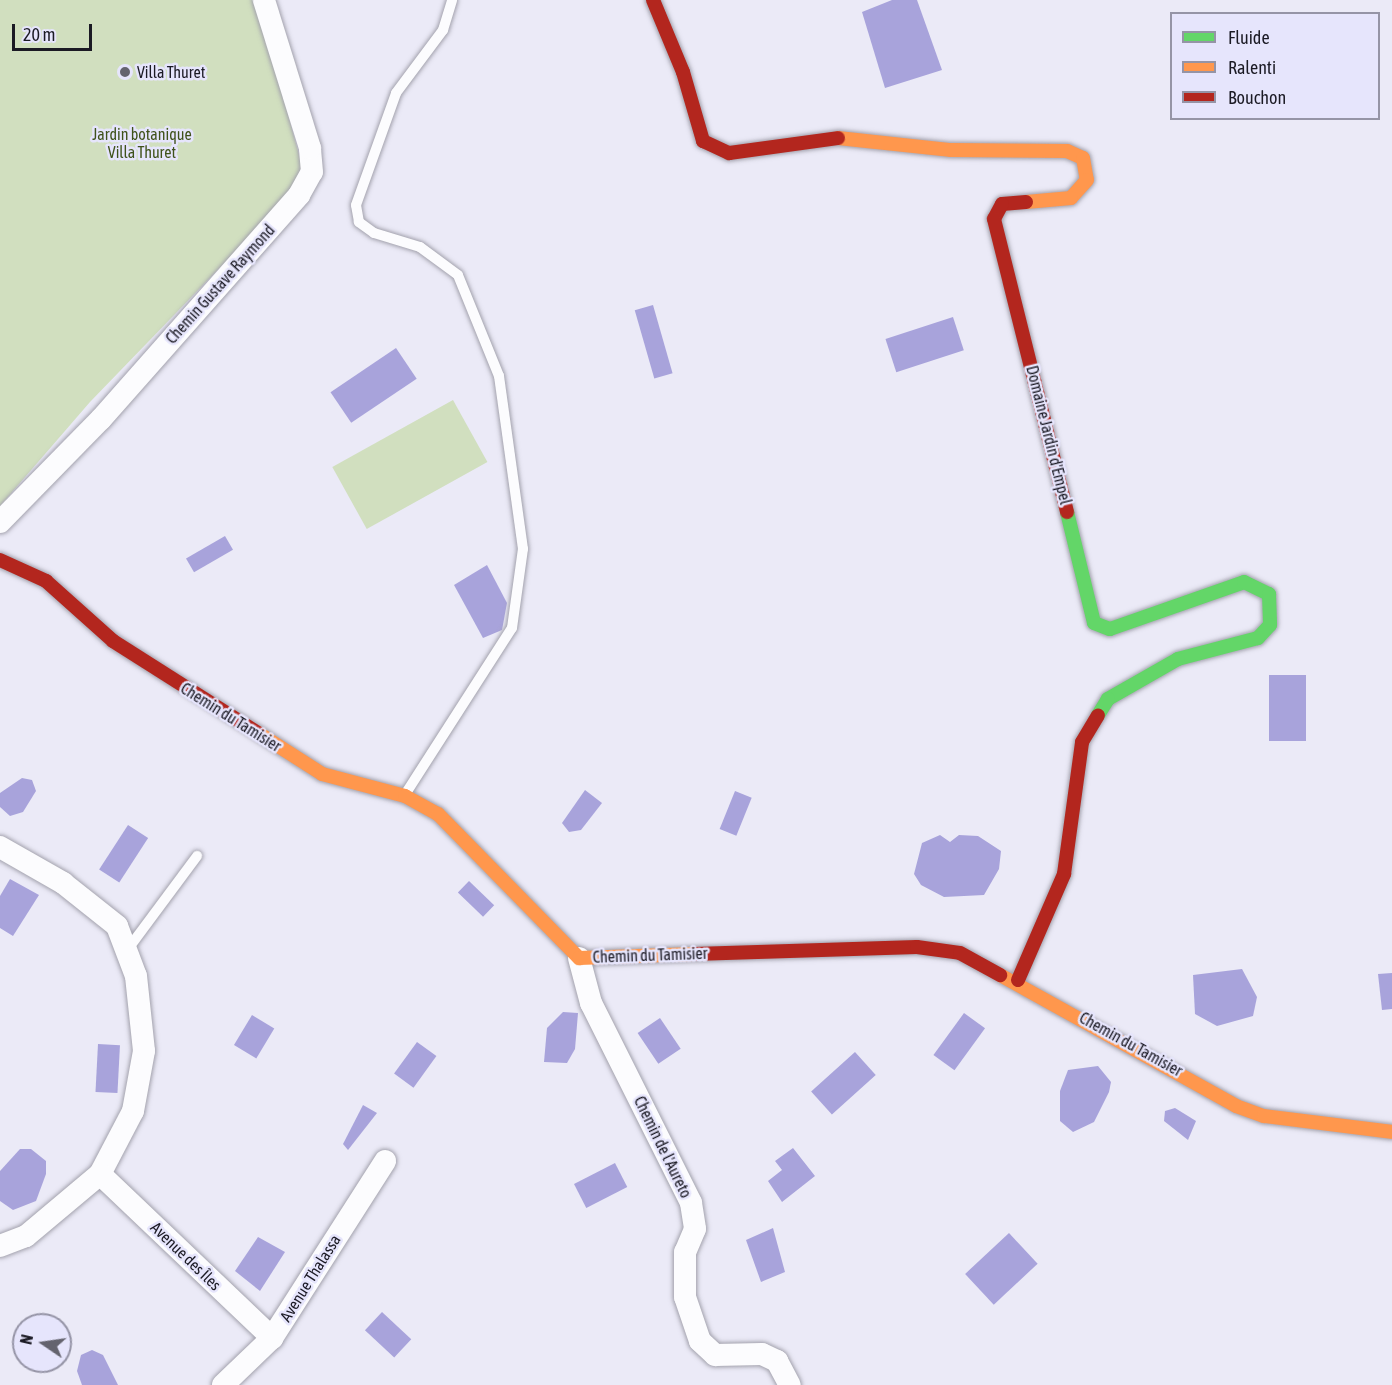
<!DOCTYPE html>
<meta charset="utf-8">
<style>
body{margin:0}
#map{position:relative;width:1392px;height:1385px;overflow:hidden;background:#ebeaf7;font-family:"Asap Condensed",sans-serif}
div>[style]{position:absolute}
.green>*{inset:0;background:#d1dfbf;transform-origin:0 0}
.water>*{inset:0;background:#a8a3db;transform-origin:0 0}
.roads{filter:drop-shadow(0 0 2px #a3a2ad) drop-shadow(0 0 2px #a3a2ad)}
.lane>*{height:10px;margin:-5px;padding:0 5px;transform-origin:5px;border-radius:5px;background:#fcfcfe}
.street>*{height:22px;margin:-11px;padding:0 11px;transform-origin:11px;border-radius:11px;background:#fcfcfe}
.fast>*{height:14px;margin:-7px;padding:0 7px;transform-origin:7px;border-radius:7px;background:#63d668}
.slow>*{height:14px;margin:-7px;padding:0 7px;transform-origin:7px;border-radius:7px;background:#ff974d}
.jam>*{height:14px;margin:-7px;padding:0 7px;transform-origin:7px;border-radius:7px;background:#b3261e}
.dots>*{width:16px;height:16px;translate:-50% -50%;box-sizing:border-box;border:3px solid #e6e5fc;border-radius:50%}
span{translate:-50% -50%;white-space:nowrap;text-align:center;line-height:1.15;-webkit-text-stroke:5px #e6e5fc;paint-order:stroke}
.poi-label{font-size:16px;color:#1b1a24}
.left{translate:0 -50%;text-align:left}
.park-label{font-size:16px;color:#3f521a}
.street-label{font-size:16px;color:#1b1a24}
.legend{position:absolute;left:1170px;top:12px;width:210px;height:108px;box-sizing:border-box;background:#e6e5fc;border:2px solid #9594a6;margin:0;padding:8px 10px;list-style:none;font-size:18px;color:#1b1a24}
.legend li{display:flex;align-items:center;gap:12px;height:30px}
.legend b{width:30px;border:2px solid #9594a6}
.north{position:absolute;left:12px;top:1313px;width:60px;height:60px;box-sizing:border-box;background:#e6e5fc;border:2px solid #9594a6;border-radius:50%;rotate:283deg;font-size:16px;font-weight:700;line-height:24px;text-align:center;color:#1b1a24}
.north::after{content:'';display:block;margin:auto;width:21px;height:27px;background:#64636e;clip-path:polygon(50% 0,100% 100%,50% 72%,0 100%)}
.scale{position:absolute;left:12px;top:24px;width:80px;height:27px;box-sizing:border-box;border:3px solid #1b1a24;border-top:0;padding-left:8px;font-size:18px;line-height:21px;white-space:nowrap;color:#1b1a24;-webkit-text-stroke:4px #e6e5fc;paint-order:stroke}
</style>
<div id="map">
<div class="green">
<i style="clip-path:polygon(0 0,257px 0,302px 166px,291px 194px,90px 402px,0 506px)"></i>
<i style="left:453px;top:400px;width:71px;height:138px;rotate:61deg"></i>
</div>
<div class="water">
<i style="clip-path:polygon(892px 0,917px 0,942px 70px,885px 88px,862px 12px)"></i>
<i style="left:653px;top:305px;width:71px;height:19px;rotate:74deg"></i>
<i style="left:953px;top:317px;width:35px;height:71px;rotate:72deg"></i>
<i style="left:396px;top:348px;width:37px;height:79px;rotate:56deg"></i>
<i style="left:225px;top:536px;width:16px;height:45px;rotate:60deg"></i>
<i style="clip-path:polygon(487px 565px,507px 603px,502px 630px,483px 638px,454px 585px)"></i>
<i style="left:1269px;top:675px;width:37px;height:66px"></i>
<i style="clip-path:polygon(22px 778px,32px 780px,36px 791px,23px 812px,10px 816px,0 807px,0 793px)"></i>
<i style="clip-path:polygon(585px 790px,602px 803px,581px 830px,569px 832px,562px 823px)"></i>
<i style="left:735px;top:791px;width:18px;height:41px;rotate:22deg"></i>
<i style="left:128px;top:825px;width:24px;height:53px;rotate:33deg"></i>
<i style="clip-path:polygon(940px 835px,950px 842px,959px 835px,978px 836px,1001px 851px,999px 869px,984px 895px,944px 897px,921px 885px,914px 874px,922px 843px)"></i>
<i style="clip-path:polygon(10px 879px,39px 895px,13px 936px,0 928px,0 896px)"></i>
<i style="left:469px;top:881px;width:35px;height:16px;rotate:44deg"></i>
<i style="clip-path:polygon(1242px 969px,1257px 997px,1253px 1016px,1217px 1026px,1195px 1014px,1193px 975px)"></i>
<i style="clip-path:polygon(1392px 973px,1392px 1009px,1382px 1010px,1378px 974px)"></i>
<i style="clip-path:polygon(563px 1012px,578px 1013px,575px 1049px,567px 1063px,544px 1062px,547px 1028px)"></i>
<i style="left:964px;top:1013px;width:26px;height:52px;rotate:36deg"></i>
<i style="left:252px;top:1015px;width:26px;height:35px;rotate:31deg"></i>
<i style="left:660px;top:1018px;width:37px;height:27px;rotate:56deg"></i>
<i style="left:417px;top:1042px;width:24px;height:39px;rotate:36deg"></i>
<i style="left:98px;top:1044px;width:22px;height:48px;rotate:3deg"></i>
<i style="left:855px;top:1052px;width:31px;height:59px;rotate:48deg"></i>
<i style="clip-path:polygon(1098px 1066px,1111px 1082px,1109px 1092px,1094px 1122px,1073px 1132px,1060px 1121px,1060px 1091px,1068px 1070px)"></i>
<i style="clip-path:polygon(363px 1105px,377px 1113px,348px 1150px,343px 1144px)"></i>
<i style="clip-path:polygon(1175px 1108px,1196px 1121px,1188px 1140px,1164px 1121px,1165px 1111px)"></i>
<i style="clip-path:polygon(793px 1148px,815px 1176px,782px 1202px,768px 1181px,782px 1170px,775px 1161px)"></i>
<i style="clip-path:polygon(20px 1149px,31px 1149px,46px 1161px,46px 1174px,36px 1201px,13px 1210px,0 1201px,0 1171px)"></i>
<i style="left:615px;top:1163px;width:27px;height:46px;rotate:63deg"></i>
<i style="clip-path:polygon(773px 1228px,785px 1272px,761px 1282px,746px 1240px)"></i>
<i style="left:1009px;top:1233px;width:42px;height:60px;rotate:47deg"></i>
<i style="clip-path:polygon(258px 1237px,285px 1252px,260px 1291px,235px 1271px)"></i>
<i style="left:382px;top:1312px;width:40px;height:25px;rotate:43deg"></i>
<i style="clip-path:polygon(92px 1350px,103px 1355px,118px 1385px,82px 1385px,77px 1371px,81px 1355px)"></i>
</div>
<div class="roads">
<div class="lane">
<i style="left:406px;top:793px;width:196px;rotate:-57.3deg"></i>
<i style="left:512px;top:628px;width:80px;rotate:-82.1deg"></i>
<i style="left:523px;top:549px;width:175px;rotate:-97.9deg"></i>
<i style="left:499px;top:376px;width:109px;rotate:-112.1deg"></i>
<i style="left:458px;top:275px;width:47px;rotate:-143.6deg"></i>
<i style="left:420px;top:247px;width:48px;rotate:-163.1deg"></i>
<i style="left:374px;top:233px;width:19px;rotate:-144deg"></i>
<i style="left:359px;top:222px;width:17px;rotate:-100deg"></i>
<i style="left:356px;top:205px;width:119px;rotate:-70.3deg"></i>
<i style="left:396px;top:93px;width:79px;rotate:-53.3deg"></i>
<i style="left:443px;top:30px;width:31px;rotate:-73deg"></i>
<i style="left:128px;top:949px;width:116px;rotate:-53.4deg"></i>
</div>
<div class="street">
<i style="left:0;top:522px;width:144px;rotate:-45.6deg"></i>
<i style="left:101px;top:419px;width:299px;rotate:-48.5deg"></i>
<i style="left:299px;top:195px;width:26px;rotate:-61deg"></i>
<i style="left:312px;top:172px;width:24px;rotate:-95deg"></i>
<i style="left:310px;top:148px;width:155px;rotate:-107.3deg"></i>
<i style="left:0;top:847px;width:73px;rotate:29.7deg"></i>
<i style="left:63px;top:883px;width:69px;rotate:38.5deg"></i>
<i style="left:117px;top:926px;width:53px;rotate:69.2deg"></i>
<i style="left:136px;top:976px;width:75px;rotate:83.9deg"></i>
<i style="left:144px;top:1051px;width:61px;rotate:100.4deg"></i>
<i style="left:133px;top:1111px;width:71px;rotate:117.6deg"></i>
<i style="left:100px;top:1174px;width:97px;rotate:140deg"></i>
<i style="left:26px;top:1236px;width:28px;rotate:159deg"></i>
<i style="left:579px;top:958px;width:47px;rotate:75.1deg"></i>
<i style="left:591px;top:1003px;width:224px;rotate:63.4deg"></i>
<i style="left:691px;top:1203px;width:26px;rotate:81deg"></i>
<i style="left:695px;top:1229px;width:25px;rotate:113deg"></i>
<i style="left:685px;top:1252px;width:45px;rotate:90deg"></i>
<i style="left:685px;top:1297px;width:46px;rotate:71.2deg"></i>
<i style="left:700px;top:1341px;width:21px;rotate:43deg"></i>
<i style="left:715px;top:1355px;width:47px;rotate:-1.2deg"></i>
<i style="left:762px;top:1354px;width:17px;rotate:25deg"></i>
<i style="left:777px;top:1361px;width:27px;rotate:62deg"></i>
<i style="left:100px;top:1174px;width:238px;rotate:43.6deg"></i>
<i style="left:223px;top:1385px;width:68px;rotate:-43.8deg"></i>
<i style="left:272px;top:1338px;width:210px;rotate:-57.4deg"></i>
</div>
<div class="fast">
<i style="left:1067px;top:512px;width:114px;rotate:76.3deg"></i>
<i style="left:1094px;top:623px;width:17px;rotate:21deg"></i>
<i style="left:1110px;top:629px;width:142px;rotate:-19.3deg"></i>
<i style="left:1244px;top:582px;width:28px;rotate:26deg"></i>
<i style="left:1269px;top:594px;width:31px;rotate:88deg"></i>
<i style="left:1270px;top:625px;width:18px;rotate:133deg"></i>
<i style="left:1258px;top:638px;width:83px;rotate:165.3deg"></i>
<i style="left:1178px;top:659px;width:81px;rotate:150.3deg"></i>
<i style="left:1108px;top:699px;width:19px;rotate:122deg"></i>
</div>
<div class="slow">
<i style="left:838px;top:138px;width:114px;rotate:6.1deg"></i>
<i style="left:951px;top:150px;width:116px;rotate:0.5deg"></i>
<i style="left:1067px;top:151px;width:17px;rotate:24deg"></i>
<i style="left:1083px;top:158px;width:22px;rotate:80deg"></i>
<i style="left:1087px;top:180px;width:24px;rotate:132deg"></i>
<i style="left:1071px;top:198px;width:45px;rotate:174.9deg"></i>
<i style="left:258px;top:733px;width:76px;rotate:32.6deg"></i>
<i style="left:322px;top:774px;width:86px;rotate:14.8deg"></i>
<i style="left:405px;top:796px;width:38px;rotate:29deg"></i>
<i style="left:438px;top:814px;width:202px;rotate:45.6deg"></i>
<i style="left:579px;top:958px;width:115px;rotate:-2deg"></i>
<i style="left:1000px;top:975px;width:270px;rotate:29deg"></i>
<i style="left:1236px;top:1106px;width:30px;rotate:20deg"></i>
<i style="left:1264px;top:1116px;width:129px;rotate:7.1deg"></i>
</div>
<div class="jam">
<i style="left:653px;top:0;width:78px;rotate:67.4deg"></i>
<i style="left:683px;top:72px;width:72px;rotate:73.8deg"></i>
<i style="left:703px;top:141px;width:29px;rotate:25deg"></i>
<i style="left:729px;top:153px;width:110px;rotate:-7.8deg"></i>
<i style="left:1026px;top:202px;width:24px;rotate:175deg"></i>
<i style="left:1002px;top:204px;width:17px;rotate:118deg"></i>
<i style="left:994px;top:219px;width:302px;rotate:76deg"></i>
<i style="left:0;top:560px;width:51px;rotate:24.5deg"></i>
<i style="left:46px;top:581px;width:90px;rotate:41.8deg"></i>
<i style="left:113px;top:641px;width:172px;rotate:32.4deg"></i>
<i style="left:694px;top:954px;width:223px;rotate:-1.8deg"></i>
<i style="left:917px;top:947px;width:43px;rotate:7.9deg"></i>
<i style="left:960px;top:953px;width:46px;rotate:28.8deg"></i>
<i style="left:1018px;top:980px;width:116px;rotate:-66.5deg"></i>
<i style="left:1064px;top:874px;width:133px;rotate:-82.2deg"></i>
<i style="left:1082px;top:742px;width:31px;rotate:-59deg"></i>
</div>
</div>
<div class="dots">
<i style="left:125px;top:72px;background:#64636e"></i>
</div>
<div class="poi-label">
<span class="left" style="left:137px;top:72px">Villa Thuret</span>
</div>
<div class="park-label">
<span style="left:142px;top:143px">Jardin botanique<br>Villa Thuret</span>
</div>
<div class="street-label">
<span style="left:220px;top:284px;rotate:-48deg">Chemin Gustave Raymond</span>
<span style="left:1049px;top:435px;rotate:76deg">Domaine Jardin d'Empel</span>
<span style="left:231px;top:717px;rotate:32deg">Chemin du Tamisier</span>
<span style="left:650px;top:955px;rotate:-2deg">Chemin du Tamisier</span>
<span style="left:1131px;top:1044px;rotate:29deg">Chemin du Tamisier</span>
<span style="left:663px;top:1147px;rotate:64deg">Chemin de l'Aureto</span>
<span style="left:186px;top:1256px;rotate:44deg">Avenue des Îles</span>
<span style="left:310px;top:1278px;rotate:-58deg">Avenue Thalassa</span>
</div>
<ul class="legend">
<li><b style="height:8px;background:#63d668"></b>Fluide</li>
<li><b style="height:8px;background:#ff974d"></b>Ralenti</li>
<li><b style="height:8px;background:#b3261e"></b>Bouchon</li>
</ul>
<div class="north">N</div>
<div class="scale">20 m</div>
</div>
